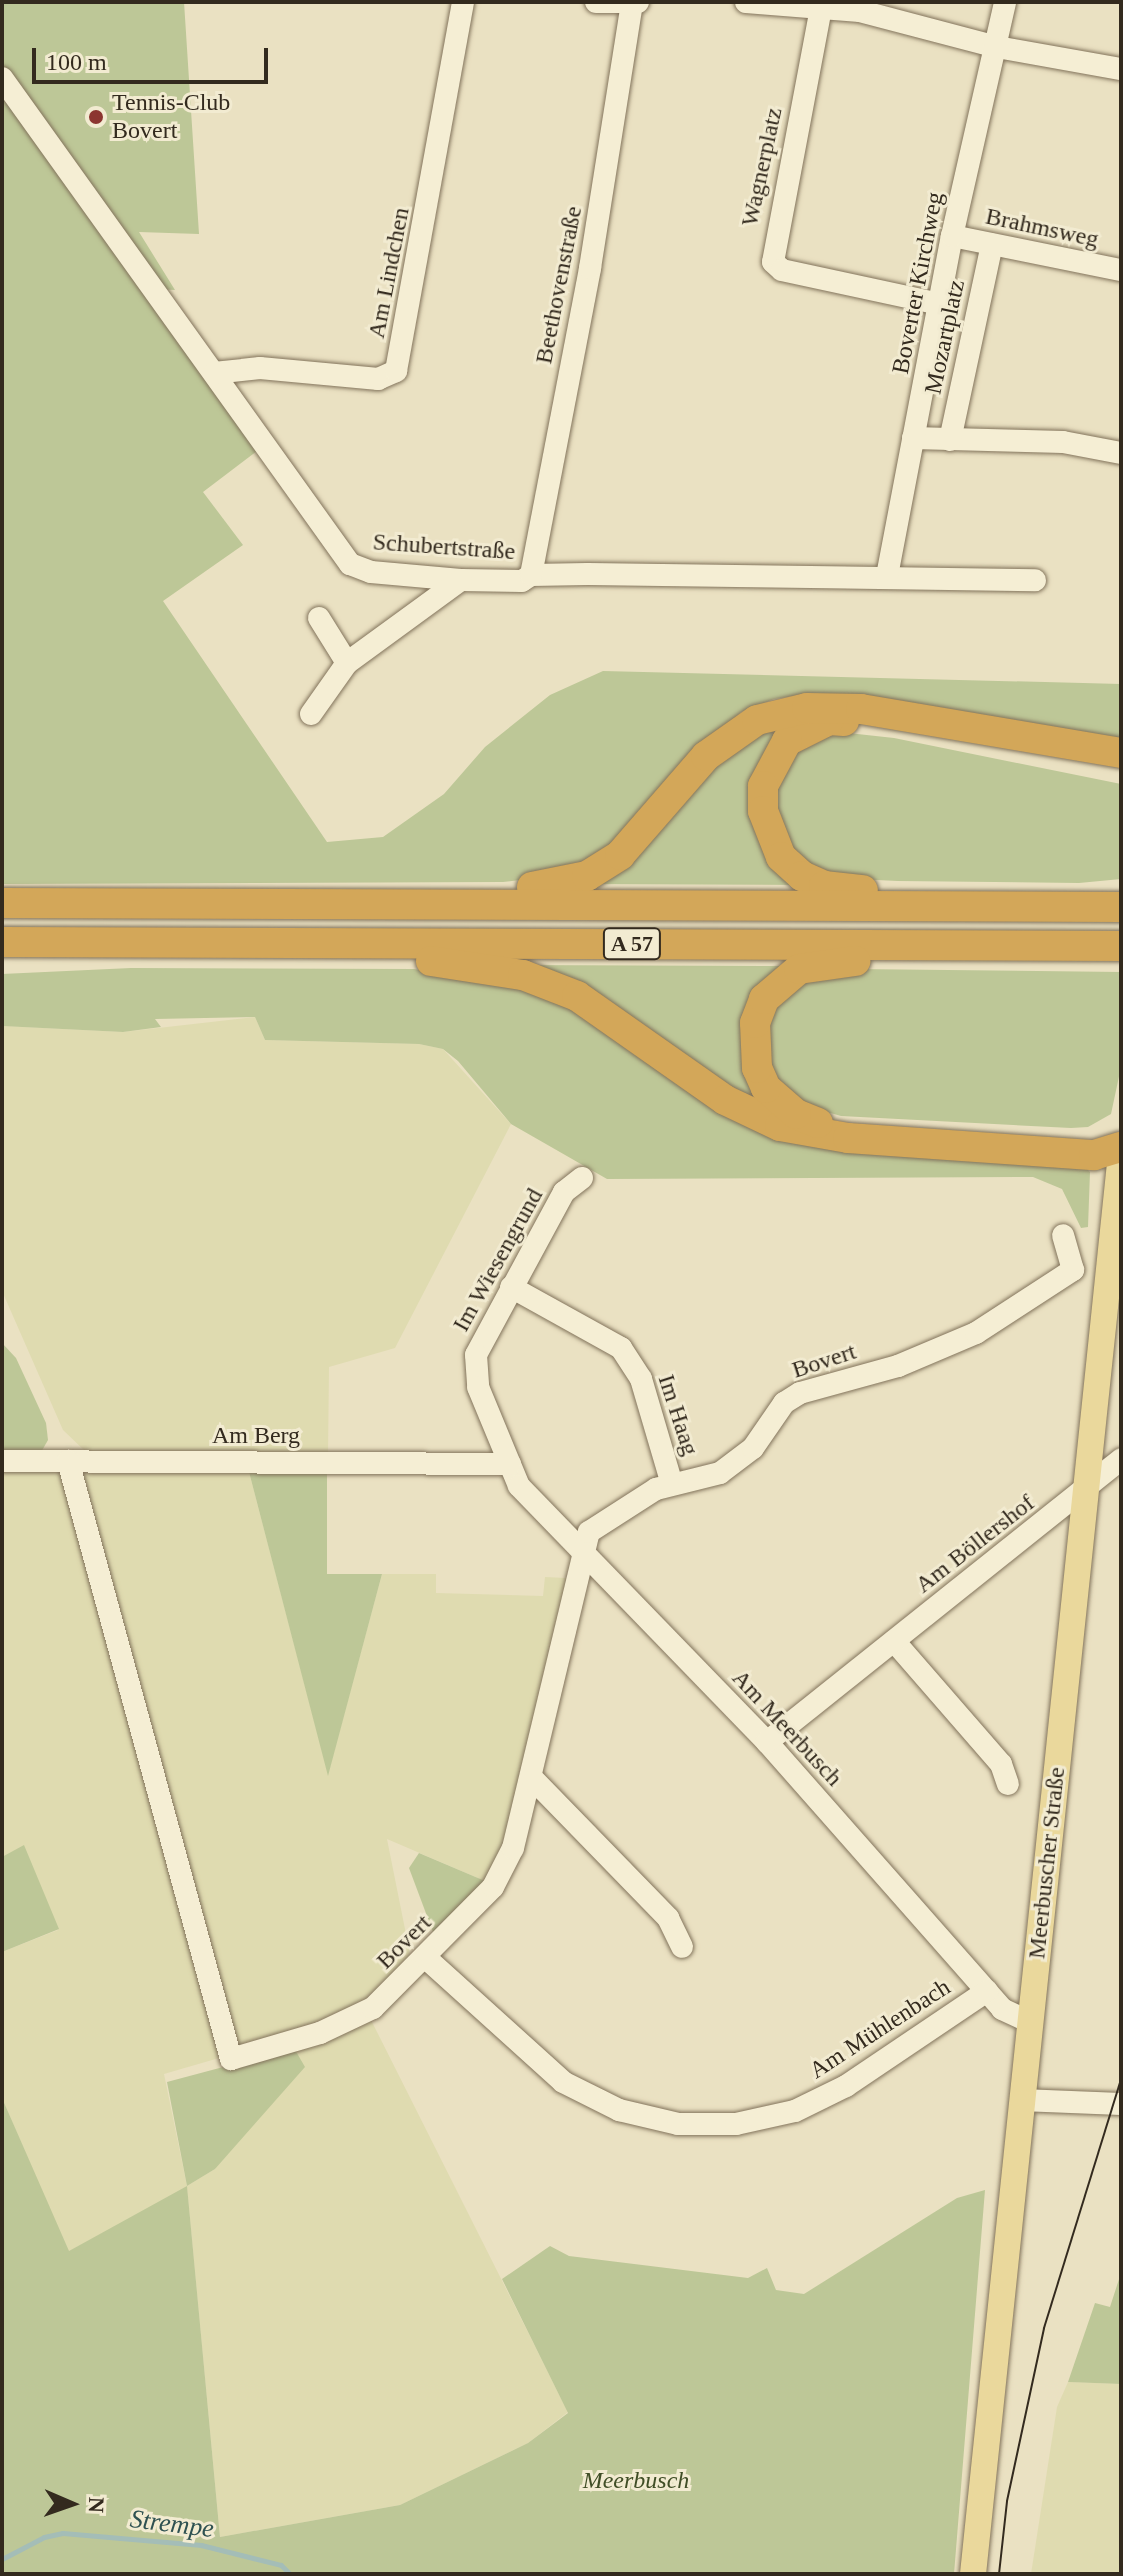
<!DOCTYPE html>
<meta charset="utf-8">
<style>
body{margin:0}
#map{position:relative;width:1123px;height:2576px;overflow:hidden;background:#eae1c2;font-family:"Times New Roman",serif}
div>[style]{position:absolute}
.farmland>*{inset:0;background:#dfdbb0}
.green>*{inset:0;background:#bdc797}
.stream>*{height:5px;margin:-2.5px;padding:0 2.5px;transform-origin:2.5px;border-radius:2.5px;background:#a4bdb7}
.roads{filter:drop-shadow(0 0 2px #82735b) drop-shadow(0 0 2px #82735b)}
.minor>*{height:22px;margin:-11px;padding:0 11px;transform-origin:11px;border-radius:11px;background:#f5eed4}
.major>*{height:26px;margin:-13px;padding:0 13px;transform-origin:13px;border-radius:13px;background:#ead89c}
.highway>*{height:30px;margin:-15px;padding:0 15px;transform-origin:15px;border-radius:15px;background:#d3a759}
.tram>*{height:2px;margin:-1px;padding:0 1px;transform-origin:1px;border-radius:1px;background:#332a1e}
.dots>*{width:22px;height:22px;translate:-50% -50%;box-sizing:border-box;border:4px solid #f2ebd1;border-radius:50%}
span{translate:-50% -50%;white-space:nowrap;text-align:center;line-height:1.15;-webkit-text-stroke:6px #f2ebd1;paint-order:stroke}
.shield-label span{padding:2px 6px;background:#f2ebd1;border:2px solid;border-radius:6px;-webkit-text-stroke-width:0}
.shield-label{font-size:22px;color:#332a1e;font-weight:700}
.poi-label{font-size:24px;color:#332a1e}
.left{translate:0 -50%;text-align:left}
.street-label{font-size:24px;color:#332a1e}
.park-label{font-size:24px;color:#404e26;font-style:italic}
.water-label{font-size:26px;color:#2e5151;font-style:italic}
.frame{position:absolute;inset:0;border:4px solid #332a1e;pointer-events:none}
.north{position:absolute;left:32px;top:2464px;width:80px;height:80px;-webkit-text-stroke:6px #f2ebd1;paint-order:stroke;rotate:92deg;font-size:22px;font-weight:700;line-height:32px;text-align:center;color:#332a1e}
.north::after{content:'';display:block;margin:auto;width:28px;height:36px;background:#332a1e;clip-path:polygon(50% 0,100% 100%,50% 72%,0 100%)}
.scale{position:absolute;left:32px;top:48px;width:236px;height:36px;box-sizing:border-box;border:4px solid #332a1e;border-top:0;padding-left:10px;font-size:24px;line-height:28px;white-space:nowrap;color:#332a1e;-webkit-text-stroke:6px #f2ebd1;paint-order:stroke}
</style>
<div id="map">
<div class="farmland">
<i style="clip-path:polygon(255px 1017px,265px 1040px,419px 1044px,443px 1049px,511px 1124px,395px 1348px,329px 1367px,328px 1455px,86px 1452px,63px 1430px,2px 1291px,2px 1026px,123px 1032px)"></i>
<i style="clip-path:polygon(2px 1466px,62px 1467px,224px 2048px,219px 2058px,164px 2074px,187px 2186px,215px 2169px,294px 2048px,369px 2016px,568px 2412px,528px 2443px,400px 2505px,220px 2537px,187px 2187px,68px 2252px,2px 2098px,2px 1952px,58px 1930px,2px 1857px)"></i>
<i style="clip-path:polygon(248px 1468px,328px 1774px,382px 1574px,436px 1574px,436px 1593px,543px 1596px,545px 1577px,566px 1578px,557px 1653px,508px 1843px,485px 1881px,387px 1839px,412px 1964px,356px 2012px,237px 2048px,82px 1483px,84px 1471px)"></i>
<i style="clip-path:polygon(1068px 2382px,1121px 2384px,1121px 2574px,1031px 2574px,1057px 2407px)"></i>
</div>
<div class="green">
<i style="clip-path:polygon(2px 2px,184px 2px,199px 234px,139px 232px,175px 290px,157px 289px,2px 69px)"></i>
<i style="clip-path:polygon(2px 84px,261px 448px,203px 492px,243px 545px,163px 601px,327px 842px,383px 837px,444px 794px,485px 747px,550px 695px,603px 671px,1121px 684px,1121px 741px,814px 693px,774px 699px,741px 712px,634px 825px,586px 865px,543px 877px,503px 882px,2px 884px)"></i>
<i style="clip-path:polygon(789px 716px,758px 787px,807px 885px,579px 884px,696px 776px)"></i>
<i style="clip-path:polygon(830px 731px,894px 738px,1121px 784px,1121px 879px,1079px 883px,898px 881px,855px 879px,807px 866px,779px 832px,776px 787px,798px 746px)"></i>
<i style="clip-path:polygon(511px 965px,790px 966px,748px 1023px,800px 1124px)"></i>
<i style="clip-path:polygon(131px 968px,414px 969px,524px 987px,570px 1004px,713px 1104px,1086px 1168px,1090px 1172px,1088px 1227px,1081px 1228px,1062px 1189px,1033px 1177px,607px 1179px,511px 1124px,458px 1061px,443px 1049px,419px 1044px,265px 1040px,255px 1017px,155px 1019px,161px 1027px,123px 1032px,2px 1026px,2px 974px)"></i>
<i style="clip-path:polygon(853px 969px,1121px 972px,1121px 1067px,1111px 1114px,1088px 1127px,1071px 1128px,841px 1116px,806px 1106px,768px 1070px,768px 1016px,801px 980px)"></i>
<i style="clip-path:polygon(2px 1343px,16px 1358px,46px 1423px,48px 1440px,40px 1454px,2px 1455px)"></i>
<i style="clip-path:polygon(248px 1468px,327px 1468px,327px 1574px,382px 1574px,328px 1776px)"></i>
<i style="clip-path:polygon(24px 1845px,59px 1929px,2px 1952px,2px 1857px)"></i>
<i style="clip-path:polygon(419px 1853px,485px 1881px,436px 1940px,409px 1868px)"></i>
<i style="clip-path:polygon(294px 2048px,305px 2067px,215px 2169px,187px 2186px,220px 2537px,400px 2505px,528px 2443px,568px 2413px,502px 2279px,550px 2246px,569px 2256px,748px 2278px,767px 2268px,776px 2290px,804px 2294px,957px 2198px,985px 2190px,954px 2574px,2px 2574px,2px 2098px,69px 2251px,187px 2186px,167px 2082px)"></i>
<i style="clip-path:polygon(1121px 2273px,1121px 2384px,1068px 2382px,1095px 2303px,1110px 2307px)"></i>
</div>
<div class="stream">
<i style="left:2px;top:2559px;width:47px;rotate:-27.6deg"></i>
<i style="left:44px;top:2537px;width:19px;rotate:-12deg"></i>
<i style="left:63px;top:2533px;width:139px;rotate:5deg"></i>
<i style="left:201px;top:2545px;width:82px;rotate:14deg"></i>
<i style="left:281px;top:2565px;width:13px;rotate:45deg"></i>
</div>
<div class="roads">
<div class="minor">
<i style="left:596px;top:2px;width:42px"></i>
<i style="left:746px;top:2px;width:114px;rotate:4.5deg"></i>
<i style="left:860px;top:11px;width:142px;rotate:14.7deg"></i>
<i style="left:997px;top:47px;width:126px;rotate:10.1deg"></i>
<i style="left:821px;top:8px;width:258px;rotate:100.7deg"></i>
<i style="left:773px;top:262px;width:12px;rotate:42deg"></i>
<i style="left:782px;top:270px;width:161px;rotate:12.2deg"></i>
<i style="left:2px;top:78px;width:598px;rotate:54.4deg"></i>
<i style="left:350px;top:564px;width:22px;rotate:21deg"></i>
<i style="left:371px;top:572px;width:90px;rotate:5.1deg"></i>
<i style="left:461px;top:580px;width:61px;rotate:0.9deg"></i>
<i style="left:522px;top:581px;width:11px;rotate:-34deg"></i>
<i style="left:531px;top:575px;width:57px;rotate:-1deg"></i>
<i style="left:588px;top:574px;width:447px;rotate:0.8deg"></i>
<i style="left:952px;top:236px;width:172px;rotate:11.4deg"></i>
<i style="left:214px;top:373px;width:46px;rotate:-6.2deg"></i>
<i style="left:260px;top:368px;width:119px;rotate:5.3deg"></i>
<i style="left:378px;top:379px;width:20px;rotate:-24deg"></i>
<i style="left:396px;top:371px;width:375px;rotate:-79.7deg"></i>
<i style="left:913px;top:438px;width:150px;rotate:1.5deg"></i>
<i style="left:1063px;top:442px;width:59px;rotate:10.7deg"></i>
<i style="left:950px;top:440px;width:200px;rotate:-77.9deg"></i>
<i style="left:531px;top:575px;width:313px;rotate:-79.1deg"></i>
<i style="left:590px;top:268px;width:267px;rotate:-81deg"></i>
<i style="left:887px;top:576px;width:346px;rotate:-79.2deg"></i>
<i style="left:952px;top:236px;width:240px;rotate:-77.2deg"></i>
<i style="left:319px;top:618px;width:53px;rotate:58.1deg"></i>
<i style="left:311px;top:714px;width:62px;rotate:-54.8deg"></i>
<i style="left:347px;top:663px;width:141px;rotate:-36.1deg"></i>
<i style="left:582px;top:1178px;width:23px;rotate:142deg"></i>
<i style="left:564px;top:1192px;width:185px;rotate:118.4deg"></i>
<i style="left:476px;top:1355px;width:32px;rotate:86deg"></i>
<i style="left:478px;top:1387px;width:107px;rotate:67.5deg"></i>
<i style="left:519px;top:1486px;width:356px;rotate:45.9deg"></i>
<i style="left:767px;top:1742px;width:356px;rotate:48.6deg"></i>
<i style="left:1002px;top:2009px;width:31px;rotate:25deg"></i>
<i style="left:511px;top:1287px;width:126px;rotate:29deg"></i>
<i style="left:621px;top:1348px;width:37px;rotate:57deg"></i>
<i style="left:641px;top:1379px;width:109px;rotate:73.6deg"></i>
<i style="left:2px;top:1461px;width:508px;rotate:0.34deg"></i>
<i style="left:68px;top:1461px;width:620px;rotate:74.75deg"></i>
<i style="left:231px;top:2059px;width:93px;rotate:-16.3deg"></i>
<i style="left:320px;top:2033px;width:59px;rotate:-25.3deg"></i>
<i style="left:373px;top:2008px;width:170px;rotate:-45.2deg"></i>
<i style="left:493px;top:1887px;width:44px;rotate:-62.9deg"></i>
<i style="left:513px;top:1848px;width:325px;rotate:-76.5deg"></i>
<i style="left:589px;top:1532px;width:80px;rotate:-32.7deg"></i>
<i style="left:656px;top:1489px;width:66px;rotate:-14deg"></i>
<i style="left:720px;top:1473px;width:41px;rotate:-37.1deg"></i>
<i style="left:753px;top:1448px;width:55px;rotate:-55.4deg"></i>
<i style="left:784px;top:1403px;width:19px;rotate:-32deg"></i>
<i style="left:800px;top:1393px;width:102px;rotate:-15.4deg"></i>
<i style="left:898px;top:1366px;width:85px;rotate:-22.9deg"></i>
<i style="left:976px;top:1333px;width:116px;rotate:-33deg"></i>
<i style="left:1073px;top:1270px;width:36px;rotate:-106deg"></i>
<i style="left:894px;top:1641px;width:163px;rotate:49deg"></i>
<i style="left:1001px;top:1764px;width:21px;rotate:71deg"></i>
<i style="left:767px;top:1742px;width:453px;rotate:-38.6deg"></i>
<i style="left:531px;top:1777px;width:197px;rotate:45.8deg"></i>
<i style="left:668px;top:1918px;width:32px;rotate:64deg"></i>
<i style="left:426px;top:1958px;width:185px;rotate:42.1deg"></i>
<i style="left:563px;top:2082px;width:63px;rotate:26.6deg"></i>
<i style="left:619px;top:2110px;width:61px;rotate:13.3deg"></i>
<i style="left:678px;top:2124px;width:58px"></i>
<i style="left:736px;top:2124px;width:60px;rotate:-12.4deg"></i>
<i style="left:795px;top:2111px;width:57px;rotate:-26.1deg"></i>
<i style="left:846px;top:2086px;width:170px;rotate:-34deg"></i>
<i style="left:1021px;top:2100px;width:100px;rotate:2.3deg"></i>
</div>
<div class="major">
<i style="left:973px;top:2574px;width:1429px;rotate:-84.05deg"></i>
</div>
<div class="highway">
<i style="left:844px;top:721px;width:15px;rotate:-176deg"></i>
<i style="left:829px;top:720px;width:47px;rotate:153.4deg"></i>
<i style="left:787px;top:741px;width:51px;rotate:118.1deg"></i>
<i style="left:763px;top:786px;width:25px;rotate:90deg"></i>
<i style="left:763px;top:811px;width:49px;rotate:68.6deg"></i>
<i style="left:781px;top:857px;width:28px;rotate:42deg"></i>
<i style="left:802px;top:876px;width:24px;rotate:24deg"></i>
<i style="left:824px;top:886px;width:39px;rotate:6deg"></i>
<i style="left:532px;top:887px;width:56px;rotate:-11.3deg"></i>
<i style="left:587px;top:876px;width:39px;rotate:-32deg"></i>
<i style="left:620px;top:855px;width:131px;rotate:-49deg"></i>
<i style="left:706px;top:756px;width:62px;rotate:-35.2deg"></i>
<i style="left:757px;top:720px;width:51px;rotate:-13.5deg"></i>
<i style="left:807px;top:708px;width:54px;rotate:1.1deg"></i>
<i style="left:861px;top:709px;width:264px;rotate:9.6deg"></i>
<i style="left:2px;top:903px;width:1119px;rotate:0.2deg"></i>
<i style="left:2px;top:942px;width:1119px;rotate:0.2deg"></i>
<i style="left:431px;top:961px;width:93px;rotate:8.7deg"></i>
<i style="left:523px;top:975px;width:58px;rotate:21.3deg"></i>
<i style="left:577px;top:996px;width:181px;rotate:35.1deg"></i>
<i style="left:725px;top:1100px;width:61px;rotate:25.3deg"></i>
<i style="left:780px;top:1126px;width:69px;rotate:10deg"></i>
<i style="left:848px;top:1138px;width:247px;rotate:4deg"></i>
<i style="left:1094px;top:1155px;width:28px;rotate:-17deg"></i>
<i style="left:818px;top:1123px;width:24px;rotate:-158deg"></i>
<i style="left:796px;top:1114px;width:40px;rotate:-139deg"></i>
<i style="left:766px;top:1088px;width:22px;rotate:-114deg"></i>
<i style="left:757px;top:1068px;width:45px;rotate:-92.5deg"></i>
<i style="left:755px;top:1023px;width:26px;rotate:-69deg"></i>
<i style="left:764px;top:999px;width:46px;rotate:-40.6deg"></i>
<i style="left:799px;top:969px;width:57px;rotate:-8.1deg"></i>
</div>
</div>
<div class="tram">
<i style="left:999px;top:2574px;width:73px;rotate:-83.7deg"></i>
<i style="left:1007px;top:2501px;width:177px;rotate:-77.9deg"></i>
<i style="left:1044px;top:2328px;width:260px;rotate:-72.8deg"></i>
</div>
<div class="dots">
<i style="left:96px;top:117px;background:#8c3630"></i>
</div>
<div class="shield-label">
<span style="left:632px;top:944px">A 57</span>
</div>
<div class="poi-label">
<span class="left" style="left:112px;top:117px">Tennis-Club<br>Bovert</span>
</div>
<div class="street-label">
<span style="left:762px;top:167px;rotate:-78deg">Wagnerplatz</span>
<span style="left:1042px;top:228px;rotate:12deg">Brahmsweg</span>
<span style="left:389px;top:273px;rotate:-79deg">Am Lindchen</span>
<span style="left:918px;top:283px;rotate:-79deg">Boverter Kirchweg</span>
<span style="left:559px;top:285px;rotate:-79deg">Beethovenstraße</span>
<span style="left:945px;top:337px;rotate:-78deg">Mozartplatz</span>
<span style="left:444px;top:547px;rotate:4deg">Schubertstraße</span>
<span style="left:498px;top:1260px;rotate:-61deg">Im Wiesengrund</span>
<span style="left:824px;top:1361px;rotate:-18deg">Bovert</span>
<span style="left:678px;top:1415px;rotate:72deg">Im Haag</span>
<span style="left:256px;top:1436px">Am Berg</span>
<span style="left:975px;top:1544px;rotate:-38deg">Am Böllershof</span>
<span style="left:787px;top:1728px;rotate:47deg">Am Meerbusch</span>
<span style="left:1047px;top:1863px;rotate:-84deg">Meerbuscher Straße</span>
<span style="left:404px;top:1942px;rotate:-45deg">Bovert</span>
<span style="left:880px;top:2029px;rotate:-33deg">Am Mühlenbach</span>
</div>
<div class="park-label">
<span style="left:636px;top:2481px">Meerbusch</span>
</div>
<div class="water-label">
<span style="left:172px;top:2524px;rotate:7deg">Strempe</span>
</div>
<div class="frame"></div>
<div class="north">N</div>
<div class="scale">100 m</div>
</div>
